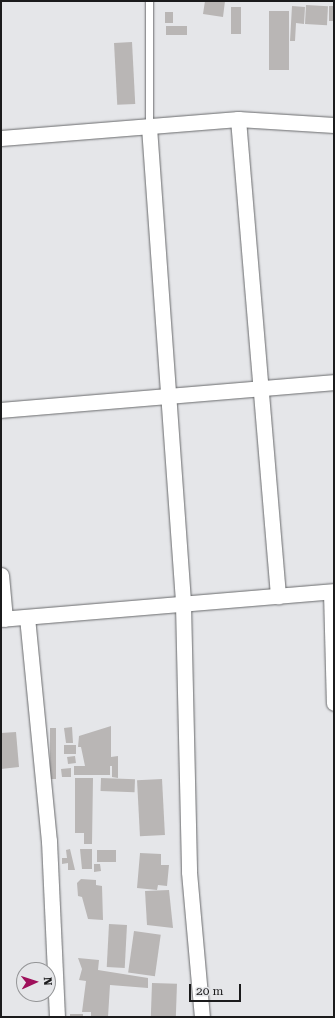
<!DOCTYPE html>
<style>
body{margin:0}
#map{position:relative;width:335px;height:1018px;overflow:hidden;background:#e5e6e9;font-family:"Roboto Serif",serif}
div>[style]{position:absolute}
.building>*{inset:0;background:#b9b6b5;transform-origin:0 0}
.roads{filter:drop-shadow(0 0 1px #696a6c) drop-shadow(0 0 1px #696a6c)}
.service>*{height:7px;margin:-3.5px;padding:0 3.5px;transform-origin:3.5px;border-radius:3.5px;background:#fff}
.minor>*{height:15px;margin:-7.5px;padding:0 7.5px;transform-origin:7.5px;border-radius:7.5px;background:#fff}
span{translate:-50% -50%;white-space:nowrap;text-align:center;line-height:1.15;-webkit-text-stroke:3px #e5e6e9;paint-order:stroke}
.frame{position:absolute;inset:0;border:2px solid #1b1b1c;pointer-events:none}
.north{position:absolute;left:16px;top:962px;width:40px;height:40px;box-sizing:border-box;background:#e5e6e9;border:1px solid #949597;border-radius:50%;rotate:87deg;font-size:11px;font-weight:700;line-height:16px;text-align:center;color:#1b1b1c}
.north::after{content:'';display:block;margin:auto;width:14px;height:18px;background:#9f105b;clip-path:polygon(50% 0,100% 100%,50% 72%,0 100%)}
.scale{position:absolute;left:189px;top:984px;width:52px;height:18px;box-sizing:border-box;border:2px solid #1b1b1c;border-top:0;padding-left:5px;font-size:12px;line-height:14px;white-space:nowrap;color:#1b1b1c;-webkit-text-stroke:3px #e5e6e9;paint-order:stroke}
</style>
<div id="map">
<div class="building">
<i style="clip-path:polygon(205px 1px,225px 1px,223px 17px,203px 14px)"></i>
<i style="left:306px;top:5px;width:22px;height:19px;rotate:3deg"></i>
<i style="clip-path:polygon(292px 6px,305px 7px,304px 24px,296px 23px,295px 41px,290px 41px)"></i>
<i style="left:329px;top:6px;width:5px;height:15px"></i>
<i style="left:241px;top:7px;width:27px;height:10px;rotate:90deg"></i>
<i style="left:269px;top:11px;width:20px;height:59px"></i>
<i style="left:165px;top:12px;width:8px;height:11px"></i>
<i style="left:166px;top:26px;width:21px;height:9px"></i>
<i style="left:132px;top:42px;width:62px;height:18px;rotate:87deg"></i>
<i style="clip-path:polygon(111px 726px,111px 757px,118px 756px,118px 778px,112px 777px,112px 766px,100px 766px,110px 766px,110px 775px,74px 775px,74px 766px,85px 766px,81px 747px,78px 747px,79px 736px)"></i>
<i style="clip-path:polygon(72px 727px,73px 743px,66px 743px,64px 728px)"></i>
<i style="left:50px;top:728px;width:6px;height:51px"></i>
<i style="clip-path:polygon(16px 732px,19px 767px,1px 769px,1px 733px)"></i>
<i style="left:64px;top:745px;width:12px;height:9px"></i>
<i style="left:75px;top:756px;width:7px;height:8px;rotate:82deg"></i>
<i style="clip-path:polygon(71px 768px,71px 777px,62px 777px,61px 769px)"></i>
<i style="clip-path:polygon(75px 778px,93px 778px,92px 844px,84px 844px,84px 833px,75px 833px)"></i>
<i style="left:101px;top:778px;width:34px;height:13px;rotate:2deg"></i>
<i style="left:162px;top:779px;width:56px;height:25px;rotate:87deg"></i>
<i style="clip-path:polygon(70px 849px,75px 870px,68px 870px,68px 863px,62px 864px,62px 858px,67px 858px,66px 850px)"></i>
<i style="clip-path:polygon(80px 849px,92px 849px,92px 869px,82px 869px)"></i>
<i style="left:97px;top:850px;width:19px;height:12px"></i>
<i style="clip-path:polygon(140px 853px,161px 854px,161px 865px,169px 865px,167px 886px,158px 885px,157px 890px,137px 888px)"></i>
<i style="clip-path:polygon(94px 864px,100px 864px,101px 871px,94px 872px)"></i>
<i style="clip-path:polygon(81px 879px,96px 880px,96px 885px,102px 886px,103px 920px,88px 919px,82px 897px,78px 896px,77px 883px)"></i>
<i style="clip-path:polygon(169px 890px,173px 928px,147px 925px,145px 891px)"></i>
<i style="left:109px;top:924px;width:18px;height:43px;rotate:3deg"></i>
<i style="left:134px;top:931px;width:27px;height:42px;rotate:8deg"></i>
<i style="clip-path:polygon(78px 958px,99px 960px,98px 970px,148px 978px,148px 988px,110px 985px,108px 1017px,91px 1017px,91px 1012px,82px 1012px,86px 981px,79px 980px,82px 969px)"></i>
<i style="left:152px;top:983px;width:25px;height:34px;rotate:2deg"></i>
<i style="left:70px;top:1014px;width:13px;height:3px"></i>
</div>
<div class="roads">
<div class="service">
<i style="left:149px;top:1px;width:126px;rotate:90deg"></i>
</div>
<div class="minor">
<i style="left:238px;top:119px;width:479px;rotate:85.2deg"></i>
<i style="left:149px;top:127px;width:478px;rotate:85.9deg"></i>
<i style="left:183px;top:604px;width:268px;rotate:88.7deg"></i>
<i style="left:189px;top:872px;width:146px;rotate:84.9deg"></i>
<i style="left:1px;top:138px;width:238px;rotate:-4.6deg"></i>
<i style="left:238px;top:119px;width:96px;rotate:3.6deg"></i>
<i style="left:1px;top:410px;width:334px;rotate:-4.8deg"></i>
<i style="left:1px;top:575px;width:44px;rotate:84.8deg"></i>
<i style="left:331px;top:592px;width:111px;rotate:88.5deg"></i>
<i style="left:27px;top:617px;width:225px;rotate:84.4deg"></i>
<i style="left:49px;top:841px;width:176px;rotate:87.4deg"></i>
<i style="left:1px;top:619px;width:334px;rotate:-4.8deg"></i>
</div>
</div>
<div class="frame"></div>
<div class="north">N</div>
<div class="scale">20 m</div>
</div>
